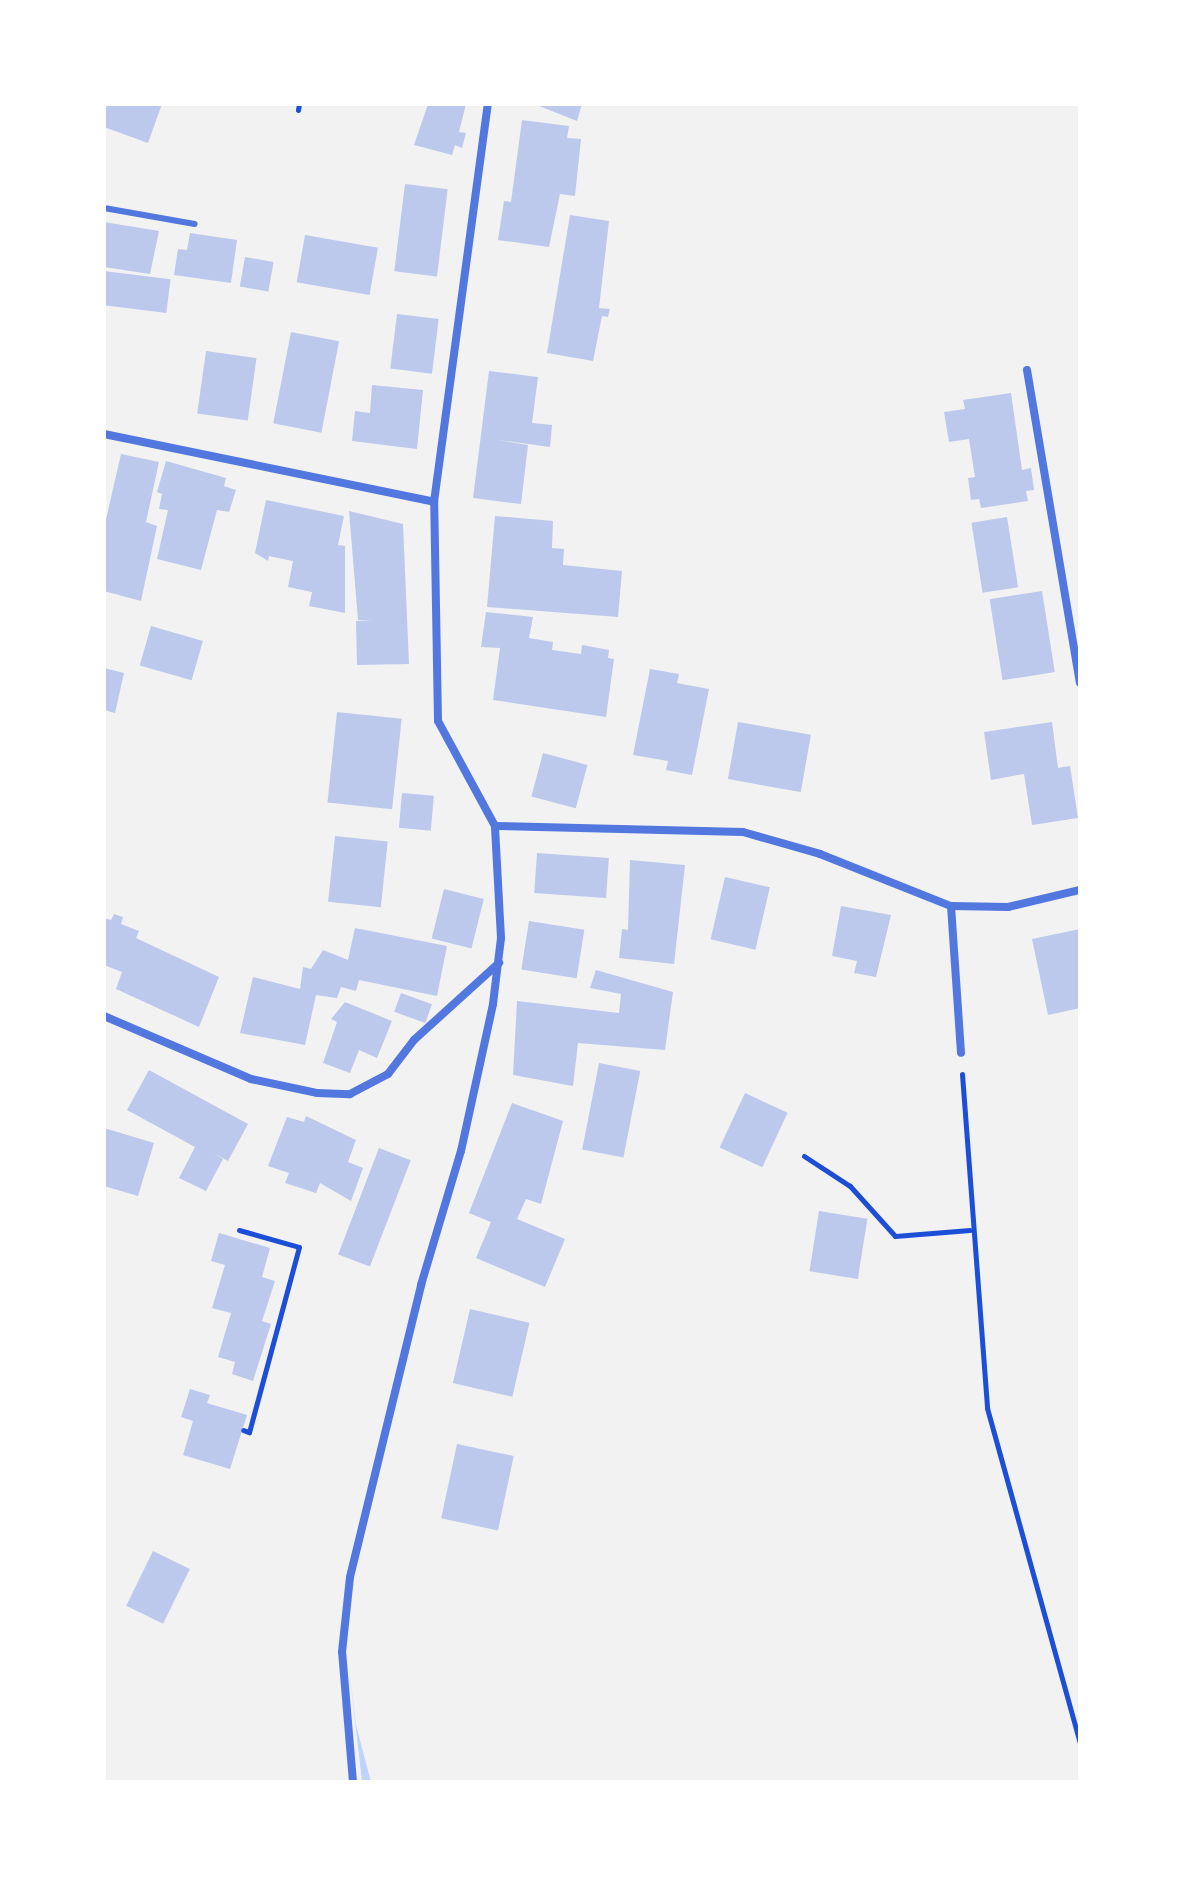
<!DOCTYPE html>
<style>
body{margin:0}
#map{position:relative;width:1184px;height:1886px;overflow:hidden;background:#f2f2f2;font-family:Overpass,sans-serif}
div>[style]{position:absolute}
.water>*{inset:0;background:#bfd3fe}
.building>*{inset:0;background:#bdc9ec;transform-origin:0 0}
.path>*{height:5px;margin:-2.5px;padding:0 2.5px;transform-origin:2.5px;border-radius:2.5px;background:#1d4ed8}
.service>*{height:6px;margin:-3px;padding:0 3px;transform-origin:3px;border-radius:3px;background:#5277de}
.minor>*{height:8px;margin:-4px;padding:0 4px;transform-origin:4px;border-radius:4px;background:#5277de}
span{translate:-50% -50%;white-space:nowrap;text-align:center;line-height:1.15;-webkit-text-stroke:7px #fff;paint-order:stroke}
.frame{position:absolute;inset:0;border:106px solid #fff;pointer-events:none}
</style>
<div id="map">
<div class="water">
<i style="clip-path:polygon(348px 1660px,356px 1725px,371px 1782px,362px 1781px)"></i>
</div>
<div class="building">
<i style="clip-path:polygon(104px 104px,162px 104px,148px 143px,104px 127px)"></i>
<i style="clip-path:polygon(428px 104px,466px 104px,459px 132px,466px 133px,462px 148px,455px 145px,452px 155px,414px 145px)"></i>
<i style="clip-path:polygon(534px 104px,582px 104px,577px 121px)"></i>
<i style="clip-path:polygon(522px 120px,569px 126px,567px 138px,581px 139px,575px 196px,560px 194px,549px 247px,498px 240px,504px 201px,511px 202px)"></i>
<i style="left:405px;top:184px;width:43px;height:88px;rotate:7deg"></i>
<i style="clip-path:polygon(570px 215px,609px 221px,599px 308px,610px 309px,608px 317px,602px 316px,593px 361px,547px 353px)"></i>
<i style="clip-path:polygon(104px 222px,159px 231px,150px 274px,104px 267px)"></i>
<i style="clip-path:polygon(190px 233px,237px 240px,231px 283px,174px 275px,178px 249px,187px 250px)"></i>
<i style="left:305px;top:235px;width:74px;height:48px;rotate:10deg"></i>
<i style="left:245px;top:257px;width:29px;height:30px;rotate:10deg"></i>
<i style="left:104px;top:271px;width:67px;height:34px;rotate:7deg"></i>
<i style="left:397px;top:314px;width:42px;height:55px;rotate:7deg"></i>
<i style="left:291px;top:332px;width:49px;height:93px;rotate:11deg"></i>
<i style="left:206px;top:351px;width:51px;height:63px;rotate:8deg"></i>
<i style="clip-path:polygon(489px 371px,538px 377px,532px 423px,552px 425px,550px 447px,498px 440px,528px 445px,521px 504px,473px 498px)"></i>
<i style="clip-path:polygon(372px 385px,423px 390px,417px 449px,352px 441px,355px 411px,370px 413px)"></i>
<i style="clip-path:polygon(1011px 393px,1022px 470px,1031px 468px,1034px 490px,1026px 491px,1028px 501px,981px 508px,979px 499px,971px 500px,968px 478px,975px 477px,969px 439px,949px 442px,944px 412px,965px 409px,963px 400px)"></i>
<i style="clip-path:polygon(121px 454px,159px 462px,146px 522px,157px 526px,141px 601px,104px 591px,104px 528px)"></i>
<i style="clip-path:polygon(166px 461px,226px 478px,224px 486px,236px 490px,229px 512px,217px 510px,201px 570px,157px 559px,168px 510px,159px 509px,162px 494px,157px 492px)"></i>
<i style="clip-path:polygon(266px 500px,344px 516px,338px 545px,345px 546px,345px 613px,309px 606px,312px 592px,288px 587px,293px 561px,269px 556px,268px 561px,255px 553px)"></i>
<i style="clip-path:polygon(349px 511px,403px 524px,409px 664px,357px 665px,356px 621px,372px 620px,358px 620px)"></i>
<i style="clip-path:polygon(495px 516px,553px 521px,552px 548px,564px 549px,563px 565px,622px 571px,618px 617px,487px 607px)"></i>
<i style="left:1007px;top:517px;width:71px;height:36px;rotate:81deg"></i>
<i style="left:1042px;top:591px;width:82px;height:53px;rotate:81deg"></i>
<i style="clip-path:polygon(486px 612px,533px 617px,529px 638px,553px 642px,552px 650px,581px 654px,582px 645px,609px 650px,608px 658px,614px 659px,606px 717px,493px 700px,500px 648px,481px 647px)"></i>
<i style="left:151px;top:626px;width:54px;height:41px;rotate:16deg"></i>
<i style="clip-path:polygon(104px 668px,124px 673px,115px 713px,104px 710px)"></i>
<i style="clip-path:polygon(650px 669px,679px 674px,677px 683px,709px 689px,692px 775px,666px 770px,668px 761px,633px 755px)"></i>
<i style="left:337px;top:712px;width:65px;height:91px;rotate:6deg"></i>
<i style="left:738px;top:722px;width:74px;height:58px;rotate:10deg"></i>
<i style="clip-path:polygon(1052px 722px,1058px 768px,1070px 766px,1078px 818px,1032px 825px,1024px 774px,991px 780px,984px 732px)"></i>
<i style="left:543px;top:753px;width:46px;height:45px;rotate:15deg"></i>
<i style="left:402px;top:793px;width:32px;height:35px;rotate:5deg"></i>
<i style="left:335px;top:836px;width:53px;height:66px;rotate:6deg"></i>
<i style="left:537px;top:853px;width:72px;height:40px;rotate:4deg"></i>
<i style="clip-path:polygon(630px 860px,685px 865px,674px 964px,619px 958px,622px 929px,628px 930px)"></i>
<i style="left:725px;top:877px;width:46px;height:64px;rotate:13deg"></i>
<i style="left:444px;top:889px;width:41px;height:51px;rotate:14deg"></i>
<i style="clip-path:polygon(841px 906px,891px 915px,876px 977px,854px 973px,857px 961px,832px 956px)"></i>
<i style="clip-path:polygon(114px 914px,123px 917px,121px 924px,139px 931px,136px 938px,219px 977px,199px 1027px,116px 989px,122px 972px,104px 965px,104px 918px,111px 920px)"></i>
<i style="left:529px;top:921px;width:56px;height:49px;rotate:9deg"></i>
<i style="clip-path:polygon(355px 928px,447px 946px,437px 996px,359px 980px,356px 991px,341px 987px,337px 998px,316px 995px,305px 1045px,240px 1033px,253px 977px,300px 989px,303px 967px,311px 969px,323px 950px,348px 960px)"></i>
<i style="clip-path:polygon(1080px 929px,1080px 1008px,1048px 1015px,1032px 939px)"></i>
<i style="clip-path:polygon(596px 970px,673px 992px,665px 1050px,578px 1043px,573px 1086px,513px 1075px,517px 1001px,619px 1013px,621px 994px,590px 988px)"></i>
<i style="left:401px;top:993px;width:33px;height:20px;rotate:20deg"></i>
<i style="clip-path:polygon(345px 1002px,392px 1021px,377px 1058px,359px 1050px,350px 1073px,323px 1063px,337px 1022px,331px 1019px)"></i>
<i style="left:599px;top:1063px;width:42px;height:88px;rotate:11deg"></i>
<i style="clip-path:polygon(149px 1070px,248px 1124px,228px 1161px,213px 1153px,223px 1159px,206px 1191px,179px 1178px,195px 1147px,127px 1110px)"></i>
<i style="left:745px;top:1093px;width:47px;height:60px;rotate:25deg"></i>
<i style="clip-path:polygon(512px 1103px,563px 1121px,541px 1204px,526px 1199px,517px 1219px,565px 1239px,545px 1287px,476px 1258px,491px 1222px,469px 1213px)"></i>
<i style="clip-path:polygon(306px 1116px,356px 1140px,348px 1162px,363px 1168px,351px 1201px,320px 1183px,316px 1193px,285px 1183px,289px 1173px,268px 1166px,287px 1117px,304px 1122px)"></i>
<i style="clip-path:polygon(104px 1128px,154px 1143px,138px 1196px,104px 1186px)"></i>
<i style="left:379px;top:1148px;width:34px;height:114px;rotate:21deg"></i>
<i style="left:819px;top:1211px;width:49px;height:61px;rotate:9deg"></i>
<i style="clip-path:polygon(219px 1233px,270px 1248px,262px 1277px,275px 1281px,262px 1321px,271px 1324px,253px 1381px,232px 1374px,235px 1362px,218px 1357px,231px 1313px,212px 1308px,225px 1265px,211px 1261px)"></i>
<i style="left:470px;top:1309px;width:61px;height:76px;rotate:13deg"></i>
<i style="clip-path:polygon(190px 1389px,210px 1395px,207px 1403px,247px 1415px,230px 1469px,183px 1455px,193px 1421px,181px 1417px)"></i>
<i style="left:457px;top:1444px;width:58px;height:76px;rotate:12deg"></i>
<i style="left:153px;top:1551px;width:41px;height:61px;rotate:26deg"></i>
</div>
<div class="path">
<i style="left:298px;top:110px;width:6px;rotate:-81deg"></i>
<i style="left:962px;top:1074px;width:335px;rotate:85.7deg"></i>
<i style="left:987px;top:1408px;width:348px;rotate:74.5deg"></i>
<i style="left:804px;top:1156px;width:55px;rotate:33.1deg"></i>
<i style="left:850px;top:1186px;width:67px;rotate:48deg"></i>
<i style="left:895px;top:1236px;width:75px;rotate:-4.6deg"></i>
<i style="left:239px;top:1230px;width:62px;rotate:15.8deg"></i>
<i style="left:299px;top:1247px;width:192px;rotate:105.1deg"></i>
<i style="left:249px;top:1432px;width:6px;rotate:-162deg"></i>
</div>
<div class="service">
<i style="left:104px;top:208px;width:92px;rotate:10deg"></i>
</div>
<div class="minor">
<i style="left:1027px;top:370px;width:317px;rotate:80.4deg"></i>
<i style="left:104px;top:434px;width:337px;rotate:11.6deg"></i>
<i style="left:495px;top:826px;width:248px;rotate:1.4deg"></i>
<i style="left:743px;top:832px;width:80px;rotate:15.9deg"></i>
<i style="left:820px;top:854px;width:141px;rotate:21.7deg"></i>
<i style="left:951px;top:906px;width:57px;rotate:1deg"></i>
<i style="left:1008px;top:907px;width:74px;rotate:-13.3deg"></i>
<i style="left:951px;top:906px;width:147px;rotate:86.1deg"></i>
<i style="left:104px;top:1016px;width:160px;rotate:23.2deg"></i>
<i style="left:251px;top:1079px;width:67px;rotate:12deg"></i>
<i style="left:317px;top:1093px;width:33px;rotate:2deg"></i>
<i style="left:350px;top:1094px;width:43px;rotate:-27.8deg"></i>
<i style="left:388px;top:1074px;width:43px;rotate:-52.6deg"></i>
<i style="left:414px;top:1040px;width:115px;rotate:-42.2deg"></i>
<i style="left:353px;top:1782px;width:130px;rotate:-94.8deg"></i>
<i style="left:342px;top:1652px;width:75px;rotate:-83.9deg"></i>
<i style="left:350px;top:1577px;width:301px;rotate:-76.3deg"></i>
<i style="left:421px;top:1285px;width:140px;rotate:-73.4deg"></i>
<i style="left:461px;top:1151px;width:150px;rotate:-77.7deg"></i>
<i style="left:493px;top:1004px;width:66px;rotate:-83.1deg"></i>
<i style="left:501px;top:938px;width:112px;rotate:-93.1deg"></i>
<i style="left:495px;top:826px;width:119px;rotate:-118.5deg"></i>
<i style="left:438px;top:721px;width:219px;rotate:-91deg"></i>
<i style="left:434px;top:502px;width:402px;rotate:-82.3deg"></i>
</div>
<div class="frame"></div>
</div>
